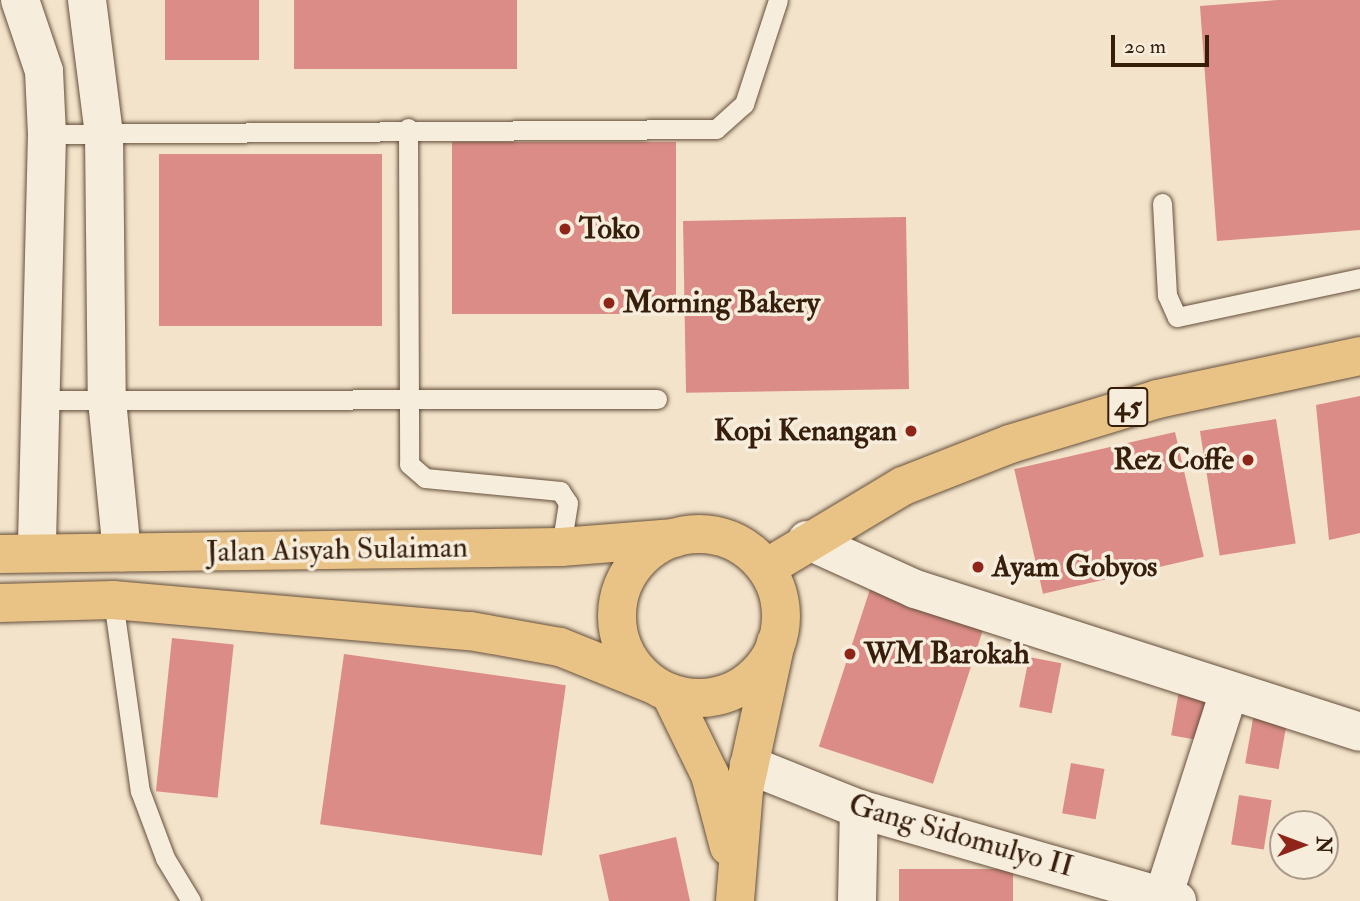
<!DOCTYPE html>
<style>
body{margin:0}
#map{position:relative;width:1360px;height:901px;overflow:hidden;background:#f2e3ca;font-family:"IM FELL Double Pica",serif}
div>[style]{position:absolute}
.building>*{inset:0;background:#db8c86;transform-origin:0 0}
.roads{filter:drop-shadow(0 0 2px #654f3b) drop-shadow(0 0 2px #654f3b)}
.service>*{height:19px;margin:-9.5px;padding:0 9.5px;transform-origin:9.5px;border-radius:9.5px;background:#f7eddd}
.minor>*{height:38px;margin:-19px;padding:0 19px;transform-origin:19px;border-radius:19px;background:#f7eddd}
.primary>*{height:38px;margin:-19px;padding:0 19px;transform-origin:19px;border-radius:19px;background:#e9c285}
.trunk>*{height:38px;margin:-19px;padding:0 19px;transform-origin:19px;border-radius:19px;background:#e9c285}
.trunk>.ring{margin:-19px;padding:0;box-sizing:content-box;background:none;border:38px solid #e9c285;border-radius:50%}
.dots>*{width:19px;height:19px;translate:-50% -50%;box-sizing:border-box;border:4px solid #f7eddd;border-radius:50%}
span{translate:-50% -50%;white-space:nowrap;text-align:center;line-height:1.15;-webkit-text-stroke:7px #f7eddd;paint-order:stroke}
.shield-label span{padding:2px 5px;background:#f7eddd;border:2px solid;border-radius:5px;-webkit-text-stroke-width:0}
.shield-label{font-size:28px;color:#361e0b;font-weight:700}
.poi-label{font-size:30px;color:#361e0b;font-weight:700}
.left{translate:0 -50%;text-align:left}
.right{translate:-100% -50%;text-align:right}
.street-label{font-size:30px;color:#361e0b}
.north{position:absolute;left:1269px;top:810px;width:70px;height:70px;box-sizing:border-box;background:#f7eddd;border:2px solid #aa9a89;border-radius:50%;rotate:90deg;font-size:19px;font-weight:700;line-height:28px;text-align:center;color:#361e0b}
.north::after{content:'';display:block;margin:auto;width:24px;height:32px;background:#8f2418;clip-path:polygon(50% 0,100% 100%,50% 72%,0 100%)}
.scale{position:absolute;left:1111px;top:35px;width:98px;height:32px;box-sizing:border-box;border:4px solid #361e0b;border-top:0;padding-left:9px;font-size:21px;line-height:24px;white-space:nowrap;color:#361e0b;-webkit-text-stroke:5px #f7eddd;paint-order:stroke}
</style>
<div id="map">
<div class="building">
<i style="left:165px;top:0;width:94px;height:60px"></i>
<i style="left:294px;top:0;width:223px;height:69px"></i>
<i style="clip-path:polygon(1278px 0,1360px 0,1360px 230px,1217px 241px,1200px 6px)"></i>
<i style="left:676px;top:142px;width:172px;height:224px;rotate:90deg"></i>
<i style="left:382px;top:154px;width:172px;height:223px;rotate:90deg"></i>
<i style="left:906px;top:217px;width:172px;height:223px;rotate:89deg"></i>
<i style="clip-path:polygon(1360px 396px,1360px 533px,1329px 540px,1316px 405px)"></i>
<i style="left:1276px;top:419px;width:126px;height:77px;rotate:81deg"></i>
<i style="left:1175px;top:432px;width:128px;height:165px;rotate:77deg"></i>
<i style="left:872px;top:583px;width:120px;height:172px;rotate:18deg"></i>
<i style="left:172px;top:638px;width:62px;height:154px;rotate:6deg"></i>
<i style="left:344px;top:654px;width:224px;height:172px;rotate:8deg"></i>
<i style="left:1029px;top:657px;width:33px;height:51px;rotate:11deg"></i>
<i style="left:1180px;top:685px;width:34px;height:51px;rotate:10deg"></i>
<i style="left:1254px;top:713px;width:34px;height:51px;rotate:10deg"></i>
<i style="left:1071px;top:763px;width:34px;height:51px;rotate:10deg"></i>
<i style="left:1239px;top:795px;width:33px;height:50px;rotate:9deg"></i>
<i style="clip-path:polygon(676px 837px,690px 901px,609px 901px,599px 855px)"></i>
<i style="left:899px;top:869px;width:114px;height:32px"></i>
</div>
<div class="roads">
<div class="service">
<i style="left:408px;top:128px;width:336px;rotate:89.8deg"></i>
<i style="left:409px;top:464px;width:21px;rotate:41deg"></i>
<i style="left:425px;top:478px;width:136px;rotate:5.5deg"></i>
<i style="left:560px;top:491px;width:14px;rotate:56deg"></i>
<i style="left:568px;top:503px;width:45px;rotate:99deg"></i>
<i style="left:47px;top:134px;width:669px;rotate:-0.43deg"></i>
<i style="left:716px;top:129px;width:38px;rotate:-42deg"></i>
<i style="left:744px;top:104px;width:109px;rotate:-71.9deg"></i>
<i style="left:1162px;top:203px;width:92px;rotate:86.9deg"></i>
<i style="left:1167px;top:295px;width:24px;rotate:66deg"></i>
<i style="left:1177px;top:317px;width:187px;rotate:-12deg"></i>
<i style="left:41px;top:400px;width:616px;rotate:-0.09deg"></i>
<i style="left:113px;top:600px;width:193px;rotate:82deg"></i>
<i style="left:140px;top:791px;width:72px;rotate:69.5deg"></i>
<i style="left:165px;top:858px;width:50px;rotate:58.8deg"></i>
</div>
<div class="minor">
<i style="left:20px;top:0;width:75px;rotate:71.3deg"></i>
<i style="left:44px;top:71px;width:63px;rotate:87.3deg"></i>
<i style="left:47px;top:134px;width:418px;rotate:91.4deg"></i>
<i style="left:87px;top:0;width:135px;rotate:82.8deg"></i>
<i style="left:104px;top:134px;width:266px;rotate:89.4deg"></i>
<i style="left:107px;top:400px;width:153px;rotate:84.4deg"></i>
<i style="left:807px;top:540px;width:119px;rotate:24.4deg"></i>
<i style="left:915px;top:589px;width:467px;rotate:17.8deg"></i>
<i style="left:749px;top:765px;width:118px;rotate:21.8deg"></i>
<i style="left:859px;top:809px;width:331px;rotate:16.1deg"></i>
<i style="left:1163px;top:897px;width:216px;rotate:-72.2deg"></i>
<i style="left:857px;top:901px;width:92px;rotate:-88.8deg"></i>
</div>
<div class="primary">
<i style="left:670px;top:693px;width:91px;rotate:64deg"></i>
<i style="left:710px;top:775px;width:74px;rotate:75.2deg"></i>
<i style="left:735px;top:901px;width:111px;rotate:-85.4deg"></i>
<i style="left:744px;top:790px;width:151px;rotate:-77.8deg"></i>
</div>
<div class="trunk">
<i class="ring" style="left:617px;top:534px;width:126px;height:126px"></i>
<i style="left:0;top:554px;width:561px;rotate:-0.71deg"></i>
<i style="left:561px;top:547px;width:114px;rotate:-4.5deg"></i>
<i style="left:768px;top:567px;width:157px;rotate:-31deg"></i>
<i style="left:903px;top:486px;width:115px;rotate:-21.4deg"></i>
<i style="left:1010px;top:444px;width:155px;rotate:-16.9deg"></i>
<i style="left:1158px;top:399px;width:207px;rotate:-12deg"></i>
<i style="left:0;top:603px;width:113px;rotate:-1.5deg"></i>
<i style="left:113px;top:600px;width:358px;rotate:5deg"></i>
<i style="left:470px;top:631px;width:91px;rotate:10.1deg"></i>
<i style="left:560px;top:647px;width:99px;rotate:21.9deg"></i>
</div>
</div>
<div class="dots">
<i style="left:565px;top:229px;background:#8f2418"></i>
<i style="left:609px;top:303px;background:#8f2418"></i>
<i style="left:911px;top:431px;background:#8f2418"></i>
<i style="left:1248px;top:460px;background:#8f2418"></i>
<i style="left:978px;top:567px;background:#8f2418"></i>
<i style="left:850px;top:654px;background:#8f2418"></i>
</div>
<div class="shield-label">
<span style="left:1128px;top:407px">45</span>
</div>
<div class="poi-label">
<span class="left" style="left:579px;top:229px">Toko</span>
<span class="left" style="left:623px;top:303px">Morning Bakery</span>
<span class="right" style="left:897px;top:431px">Kopi Kenangan</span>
<span class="right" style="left:1234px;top:460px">Rez Coffe</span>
<span class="left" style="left:992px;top:567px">Ayam Gobyos</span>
<span class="left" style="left:864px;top:654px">WM Barokah</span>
</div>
<div class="street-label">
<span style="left:337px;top:550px;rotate:-1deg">Jalan Aisyah Sulaiman</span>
<span style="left:961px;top:836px;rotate:16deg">Gang Sidomulyo II</span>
</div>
<div class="north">N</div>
<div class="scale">20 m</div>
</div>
